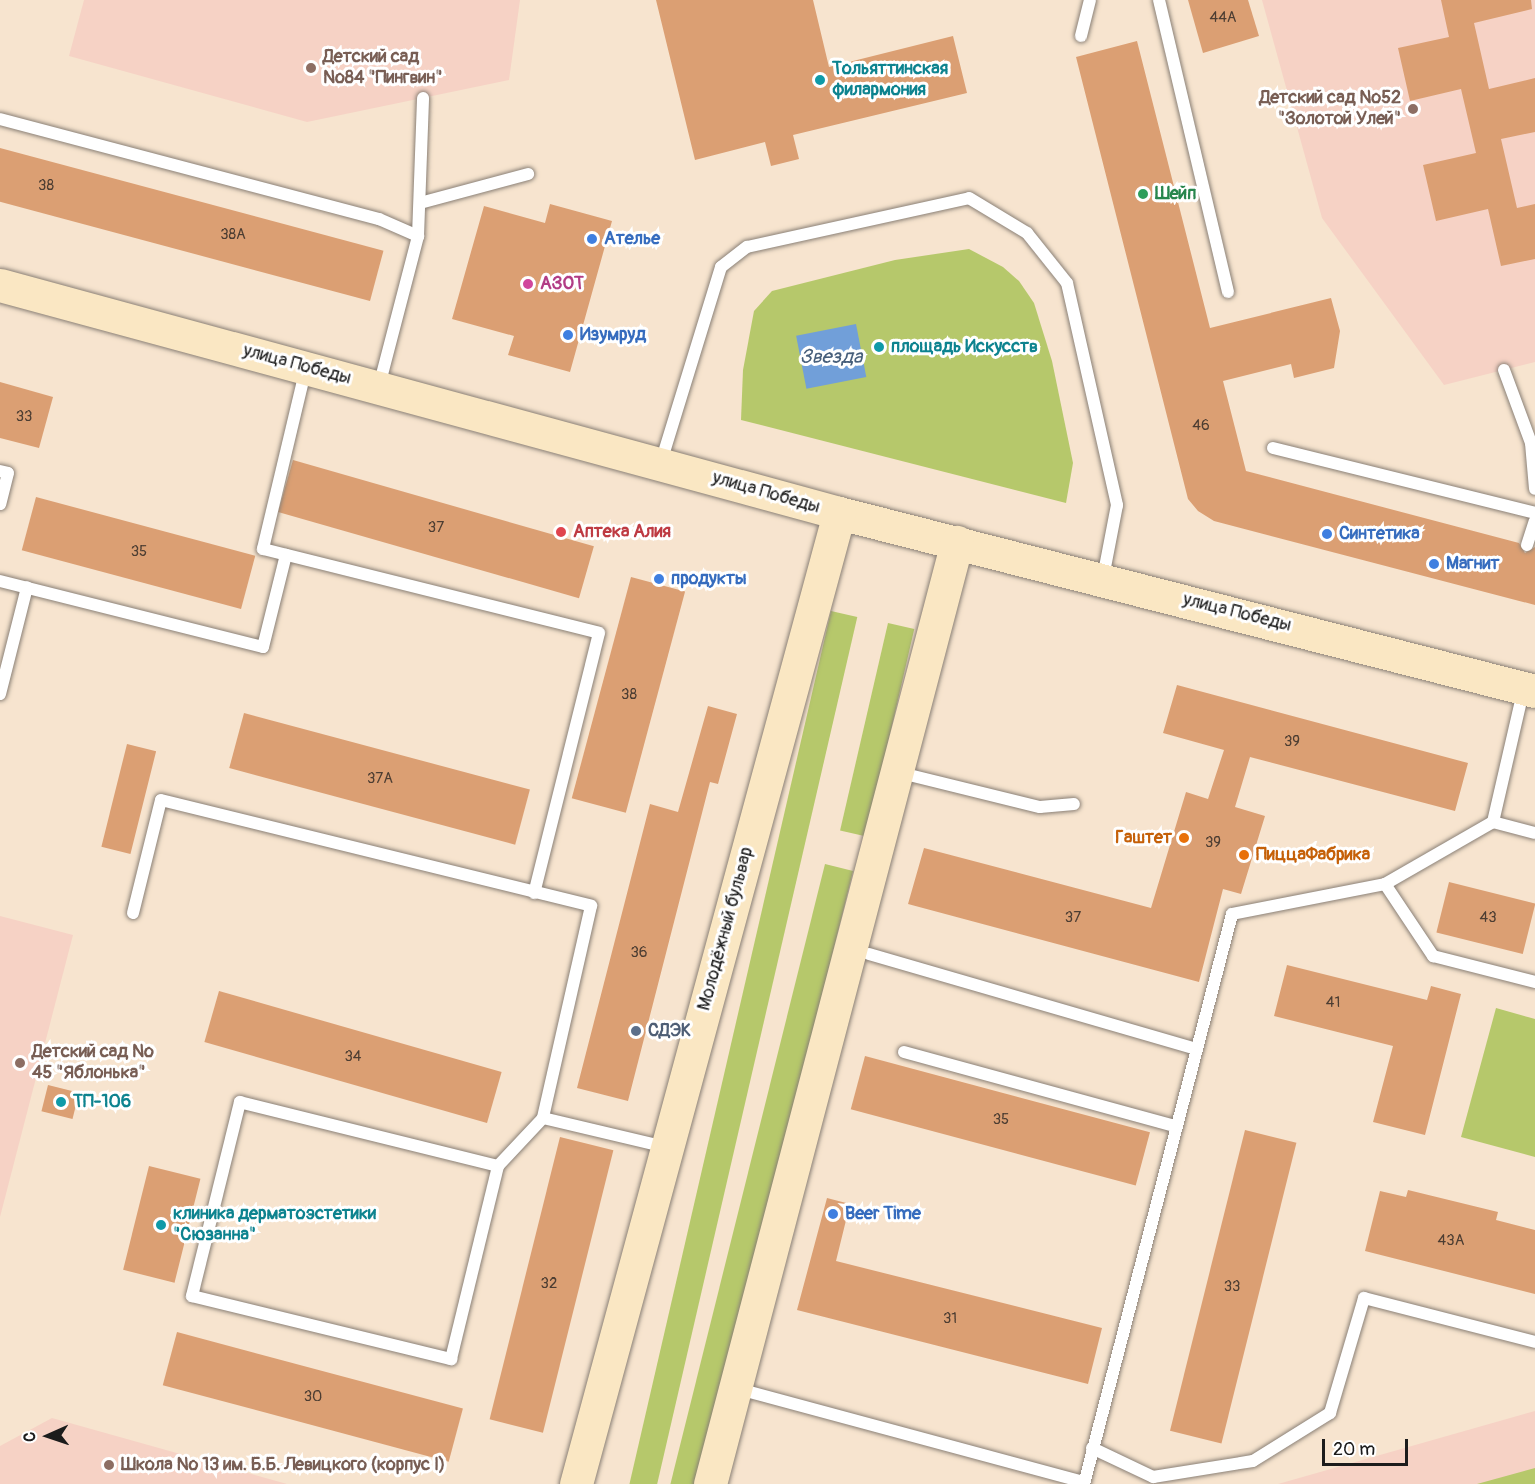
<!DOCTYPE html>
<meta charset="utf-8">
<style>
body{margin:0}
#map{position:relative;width:1535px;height:1484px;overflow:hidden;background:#f7e4cf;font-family:Pangolin,sans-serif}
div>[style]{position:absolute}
.built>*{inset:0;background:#f6d2c5}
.green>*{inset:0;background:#b6c86b;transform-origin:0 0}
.water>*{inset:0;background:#719fd9;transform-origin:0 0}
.building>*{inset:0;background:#db9f73;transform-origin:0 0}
.roads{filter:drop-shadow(0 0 2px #8a8076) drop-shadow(0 0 2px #8a8076)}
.service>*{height:12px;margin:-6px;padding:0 6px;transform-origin:6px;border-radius:6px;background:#fff}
.secondary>*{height:33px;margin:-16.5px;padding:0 16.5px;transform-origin:16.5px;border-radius:16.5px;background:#fae7c3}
.dots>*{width:16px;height:16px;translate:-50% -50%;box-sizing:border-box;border:3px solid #fff;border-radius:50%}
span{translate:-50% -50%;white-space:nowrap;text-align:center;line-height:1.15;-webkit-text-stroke:6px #fff;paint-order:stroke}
.number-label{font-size:15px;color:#4c3d32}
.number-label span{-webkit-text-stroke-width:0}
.education-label{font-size:18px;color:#785e54;font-weight:700}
.left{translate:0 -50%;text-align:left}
.right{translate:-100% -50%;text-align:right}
.culture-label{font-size:18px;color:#0d838f;font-weight:700}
.leisure-label{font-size:18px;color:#27864d;font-weight:700}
.shop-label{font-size:18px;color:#366cbe;font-weight:700}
.hotel-label{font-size:18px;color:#b23c85;font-weight:700}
.street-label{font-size:18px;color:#1c1c1c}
.health-label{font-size:18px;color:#be3a42;font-weight:700}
.food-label{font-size:18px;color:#c56008;font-weight:700}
.service-label{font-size:18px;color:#4e5e75;font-weight:700}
.water-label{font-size:20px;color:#465e7a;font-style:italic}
.north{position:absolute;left:18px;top:1406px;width:60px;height:60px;-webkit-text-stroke:4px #fff;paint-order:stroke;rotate:267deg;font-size:16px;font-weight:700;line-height:24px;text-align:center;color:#1c1c1c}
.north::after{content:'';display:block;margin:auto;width:21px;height:27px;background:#1c1c1c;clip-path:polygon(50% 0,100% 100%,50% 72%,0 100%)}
.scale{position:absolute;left:1322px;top:1439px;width:86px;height:27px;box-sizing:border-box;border:3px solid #1c1c1c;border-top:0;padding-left:8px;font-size:18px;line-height:21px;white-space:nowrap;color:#1c1c1c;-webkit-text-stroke:4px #fff;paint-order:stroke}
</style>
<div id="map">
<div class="built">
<i style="clip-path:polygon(84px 0,520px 0,509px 80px,307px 122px,69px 56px)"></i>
<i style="clip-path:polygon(1262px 0,1535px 0,1535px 362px,1444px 385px,1322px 218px)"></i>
<i style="clip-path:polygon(0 916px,73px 935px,0 1217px)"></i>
<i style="clip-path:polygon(1535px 1411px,1535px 1484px,1278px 1484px)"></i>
<i style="clip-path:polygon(52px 1418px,287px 1484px,0 1484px,0 1446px)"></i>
</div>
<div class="green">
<i style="clip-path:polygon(969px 249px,1003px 267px,1019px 281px,1034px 303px,1052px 361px,1073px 463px,1066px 503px,741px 420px,743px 370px,754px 311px,772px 291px,895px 260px)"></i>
<i style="left:831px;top:611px;width:27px;height:904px;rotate:13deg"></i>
<i style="left:888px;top:623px;width:27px;height:213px;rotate:13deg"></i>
<i style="left:825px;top:864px;width:29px;height:641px;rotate:14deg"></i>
<i style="clip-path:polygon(1496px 1008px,1535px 1019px,1535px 1157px,1461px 1137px)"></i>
<i style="clip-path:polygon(1535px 1468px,1535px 1484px,1477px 1484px)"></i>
</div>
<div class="water">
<i style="left:856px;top:324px;width:54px;height:61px;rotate:79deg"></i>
</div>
<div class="building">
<i style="clip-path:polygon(656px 0,813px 0,829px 67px,953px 36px,967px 93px,793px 135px,799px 159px,771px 166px,765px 142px,695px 160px)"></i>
<i style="clip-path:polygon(1188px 0,1248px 0,1259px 36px,1203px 53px)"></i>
<i style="clip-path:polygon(1441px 0,1531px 0,1532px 9px,1474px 23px,1489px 89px,1535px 78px,1535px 132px,1501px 139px,1517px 208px,1535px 204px,1535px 259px,1501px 266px,1488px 209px,1436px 221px,1423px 165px,1476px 153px,1461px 89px,1410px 101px,1398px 48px,1449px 37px)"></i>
<i style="clip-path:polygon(1137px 41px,1210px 328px,1331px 298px,1340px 331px,1334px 368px,1294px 378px,1291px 364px,1223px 381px,1246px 471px,1519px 543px,1525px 553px,1535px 547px,1535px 605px,1214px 521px,1198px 511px,1188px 499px,1076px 57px)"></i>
<i style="left:0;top:148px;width:397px;height:52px;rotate:15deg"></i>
<i style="clip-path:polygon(550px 204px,612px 221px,570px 372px,508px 355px,514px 336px,452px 319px,484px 206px,545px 223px)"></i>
<i style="clip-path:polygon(0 382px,53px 397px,39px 448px,0 438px)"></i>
<i style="left:293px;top:460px;width:313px;height:54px;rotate:16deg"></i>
<i style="left:36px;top:497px;width:227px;height:55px;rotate:15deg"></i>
<i style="left:631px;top:577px;width:56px;height:229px;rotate:15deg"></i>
<i style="clip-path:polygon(1177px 685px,1468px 763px,1455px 811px,1250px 757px,1235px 807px,1265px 816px,1241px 894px,1223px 889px,1199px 982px,908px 904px,924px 848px,1151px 908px,1186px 792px,1208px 799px,1224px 750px,1163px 733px)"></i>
<i style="clip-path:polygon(708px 706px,737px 714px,718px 784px,710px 782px,628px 1101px,577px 1088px,650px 804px,678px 812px)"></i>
<i style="left:244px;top:713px;width:296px;height:57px;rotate:15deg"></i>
<i style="left:127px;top:744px;width:30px;height:106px;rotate:14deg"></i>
<i style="left:1449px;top:882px;width:89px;height:52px;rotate:14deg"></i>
<i style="clip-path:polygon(1287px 965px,1427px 1000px,1431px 986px,1461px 994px,1425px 1135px,1373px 1122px,1393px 1046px,1274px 1016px)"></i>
<i style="left:219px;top:991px;width:294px;height:53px;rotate:16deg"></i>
<i style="left:865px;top:1056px;width:295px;height:55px;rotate:15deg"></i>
<i style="left:48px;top:1085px;width:32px;height:27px;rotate:14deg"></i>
<i style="left:1245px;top:1130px;width:53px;height:310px;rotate:14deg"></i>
<i style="left:560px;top:1137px;width:55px;height:291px;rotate:14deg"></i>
<i style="left:149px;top:1166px;width:53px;height:107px;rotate:14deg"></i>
<i style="clip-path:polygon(1408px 1190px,1498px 1212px,1496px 1220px,1535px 1230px,1535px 1294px,1365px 1251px,1380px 1191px,1406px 1197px)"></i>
<i style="clip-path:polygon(827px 1198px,850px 1204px,836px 1261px,1102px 1328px,1088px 1384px,797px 1310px)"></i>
<i style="left:177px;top:1332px;width:296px;height:55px;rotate:15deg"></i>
</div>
<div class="roads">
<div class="service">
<i style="left:1159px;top:0;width:300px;rotate:76.7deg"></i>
<i style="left:1081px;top:36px;width:37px;rotate:-76deg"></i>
<i style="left:0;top:119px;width:392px;rotate:14.8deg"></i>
<i style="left:379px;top:219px;width:43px;rotate:23.6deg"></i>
<i style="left:420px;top:203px;width:112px;rotate:-15deg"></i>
<i style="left:306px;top:368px;width:186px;rotate:103.4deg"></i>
<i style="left:263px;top:549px;width:346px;rotate:14deg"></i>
<i style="left:599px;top:633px;width:268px;rotate:104deg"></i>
<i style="left:1504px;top:370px;width:78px;rotate:69.7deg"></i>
<i style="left:1531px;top:443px;width:46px;rotate:85deg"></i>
<i style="left:379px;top:386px;width:155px;rotate:-75.4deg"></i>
<i style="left:418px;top:236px;width:138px;rotate:-87.9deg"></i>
<i style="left:1273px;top:448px;width:270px;rotate:13.9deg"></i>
<i style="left:661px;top:462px;width:204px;rotate:-72.9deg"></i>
<i style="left:721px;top:267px;width:33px;rotate:-38deg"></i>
<i style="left:747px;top:247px;width:227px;rotate:-12.4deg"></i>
<i style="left:969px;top:198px;width:68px;rotate:31.1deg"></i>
<i style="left:1027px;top:233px;width:64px;rotate:51.3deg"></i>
<i style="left:1067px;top:283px;width:228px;rotate:77.3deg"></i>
<i style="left:1117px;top:505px;width:74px;rotate:100.9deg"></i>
<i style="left:0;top:471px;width:8px;rotate:14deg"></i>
<i style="left:8px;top:473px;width:32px;rotate:104deg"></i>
<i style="left:1527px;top:545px;width:25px;rotate:-72deg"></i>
<i style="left:0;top:581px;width:271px;rotate:14.1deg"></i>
<i style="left:263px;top:647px;width:95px;rotate:-76deg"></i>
<i style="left:0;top:694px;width:110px;rotate:-75.8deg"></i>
<i style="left:897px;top:772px;width:147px;rotate:13.8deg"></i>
<i style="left:1040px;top:807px;width:34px;rotate:-5deg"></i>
<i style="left:1493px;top:822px;width:43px;rotate:14.7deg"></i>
<i style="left:1385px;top:884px;width:87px;rotate:56.3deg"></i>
<i style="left:1433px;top:956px;width:105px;rotate:14.3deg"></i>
<i style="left:133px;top:913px;width:116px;rotate:-76.1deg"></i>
<i style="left:161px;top:800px;width:443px;rotate:13.8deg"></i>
<i style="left:591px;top:906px;width:217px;rotate:102.8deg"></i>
<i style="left:543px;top:1118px;width:66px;rotate:133.2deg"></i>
<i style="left:498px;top:1166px;width:266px;rotate:-166.1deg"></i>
<i style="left:240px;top:1102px;width:200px;rotate:103.9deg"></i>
<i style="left:192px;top:1296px;width:267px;rotate:13.7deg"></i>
<i style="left:451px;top:1359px;width:199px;rotate:-76.3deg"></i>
<i style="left:869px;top:954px;width:340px;rotate:16.2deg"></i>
<i style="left:904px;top:1052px;width:281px;rotate:15.3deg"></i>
<i style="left:543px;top:1118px;width:126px;rotate:13.3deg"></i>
<i style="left:735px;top:1388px;width:361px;rotate:15.1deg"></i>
<i style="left:1092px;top:1448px;width:68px;rotate:25.4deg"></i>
<i style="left:1153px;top:1477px;width:101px;rotate:-9.1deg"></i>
<i style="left:1253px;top:1461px;width:91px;rotate:-31.9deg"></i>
<i style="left:1330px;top:1413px;width:120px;rotate:-73.5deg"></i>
<i style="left:1364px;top:1298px;width:177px;rotate:14.4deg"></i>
<i style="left:1084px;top:1484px;width:589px;rotate:-75.44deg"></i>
<i style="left:1232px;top:914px;width:156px;rotate:-11.1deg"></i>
<i style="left:1385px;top:884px;width:125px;rotate:-29.9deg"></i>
<i style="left:1493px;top:822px;width:138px;rotate:-77deg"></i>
</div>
<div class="secondary">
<i style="left:0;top:285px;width:869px;rotate:15.2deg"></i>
<i style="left:839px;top:513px;width:718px;rotate:14.35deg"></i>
<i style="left:576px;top:1484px;width:1006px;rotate:-74.84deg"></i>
<i style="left:710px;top:1484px;width:974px;rotate:-75.31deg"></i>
</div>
</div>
<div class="dots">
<i style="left:311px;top:68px;background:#8d6e63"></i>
<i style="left:820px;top:80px;background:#0f9aa8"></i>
<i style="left:1413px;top:109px;background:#8d6e63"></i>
<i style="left:1143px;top:194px;background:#2e9e5b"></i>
<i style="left:592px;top:239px;background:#3f7fe0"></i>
<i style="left:528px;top:284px;background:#d1479c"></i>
<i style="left:568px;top:335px;background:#3f7fe0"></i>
<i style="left:879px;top:347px;background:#0f9aa8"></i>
<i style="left:561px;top:532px;background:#e0444e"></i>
<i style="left:1327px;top:534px;background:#3f7fe0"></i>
<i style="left:1434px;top:564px;background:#3f7fe0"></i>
<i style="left:659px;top:579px;background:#3f7fe0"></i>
<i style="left:1184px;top:838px;background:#e8710a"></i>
<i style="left:1244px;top:855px;background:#e8710a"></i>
<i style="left:636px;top:1031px;background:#5c6f8a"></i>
<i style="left:20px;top:1063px;background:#8d6e63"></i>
<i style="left:61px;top:1102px;background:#0f9aa8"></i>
<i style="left:833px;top:1214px;background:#3f7fe0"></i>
<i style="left:161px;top:1225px;background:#0f9aa8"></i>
<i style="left:109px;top:1465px;background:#8d6e63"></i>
</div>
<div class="number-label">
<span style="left:1223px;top:18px">44А</span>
<span style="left:46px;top:186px">38</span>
<span style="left:233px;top:235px">38А</span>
<span style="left:24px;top:417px">33</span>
<span style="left:1201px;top:426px">46</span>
<span style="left:436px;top:528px">37</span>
<span style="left:139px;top:552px">35</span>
<span style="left:629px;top:695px">38</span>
<span style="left:1292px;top:742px">39</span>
<span style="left:380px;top:779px">37А</span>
<span style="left:1213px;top:843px">39</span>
<span style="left:1073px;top:918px">37</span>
<span style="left:1488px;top:918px">43</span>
<span style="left:639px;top:953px">36</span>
<span style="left:1333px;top:1003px">41</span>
<span style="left:353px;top:1057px">34</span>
<span style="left:1001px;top:1120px">35</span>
<span style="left:1451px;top:1241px">43А</span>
<span style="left:549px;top:1284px">32</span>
<span style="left:1232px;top:1287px">33</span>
<span style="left:950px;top:1319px">31</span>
<span style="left:313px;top:1397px">30</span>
</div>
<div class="education-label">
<span class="left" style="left:323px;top:68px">Детский сад<br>№84 "Пингвин"</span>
<span class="right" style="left:1401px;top:109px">Детский сад №52<br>"Золотой Улей"</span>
<span class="left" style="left:32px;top:1063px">Детский сад №<br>45 "Яблонька"</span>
<span class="left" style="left:121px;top:1465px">Школа № 13 им. Б.Б. Левицкого (корпус I)</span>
</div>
<div class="culture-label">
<span class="left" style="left:832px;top:80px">Тольяттинская<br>филармония</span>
<span class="left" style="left:891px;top:347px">площадь Искусств</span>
<span class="left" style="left:73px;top:1102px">ТП-106</span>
<span class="left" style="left:173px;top:1225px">клиника дерматоэстетики<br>"Сюзанна"</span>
</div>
<div class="leisure-label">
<span class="left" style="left:1155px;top:194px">Шейп</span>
</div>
<div class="shop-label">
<span class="left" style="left:604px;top:239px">Ателье</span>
<span class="left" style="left:580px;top:335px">Изумруд</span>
<span class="left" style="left:1339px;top:534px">Синтетика</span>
<span class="left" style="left:1446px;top:564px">Магнит</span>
<span class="left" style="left:671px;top:579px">продукты</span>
<span class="left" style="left:845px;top:1214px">Beer Time</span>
</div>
<div class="hotel-label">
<span class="left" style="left:540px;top:284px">АЗОТ</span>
</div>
<div class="street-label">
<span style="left:297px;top:365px;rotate:15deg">улица Победы</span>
<span style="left:766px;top:493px;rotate:16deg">улица Победы</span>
<span style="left:1237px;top:613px;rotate:14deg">улица Победы</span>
<span style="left:726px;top:929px;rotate:-75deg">Молодёжный бульвар</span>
</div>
<div class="health-label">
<span class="left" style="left:573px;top:532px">Аптека Алия</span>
</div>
<div class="food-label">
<span class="right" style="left:1172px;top:838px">Гаштет</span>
<span class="left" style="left:1256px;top:855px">ПиццаФабрика</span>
</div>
<div class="service-label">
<span class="left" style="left:648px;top:1031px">СДЭК</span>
</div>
<div class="water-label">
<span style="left:831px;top:356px">Звезда</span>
</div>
<div class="north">С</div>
<div class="scale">20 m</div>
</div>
